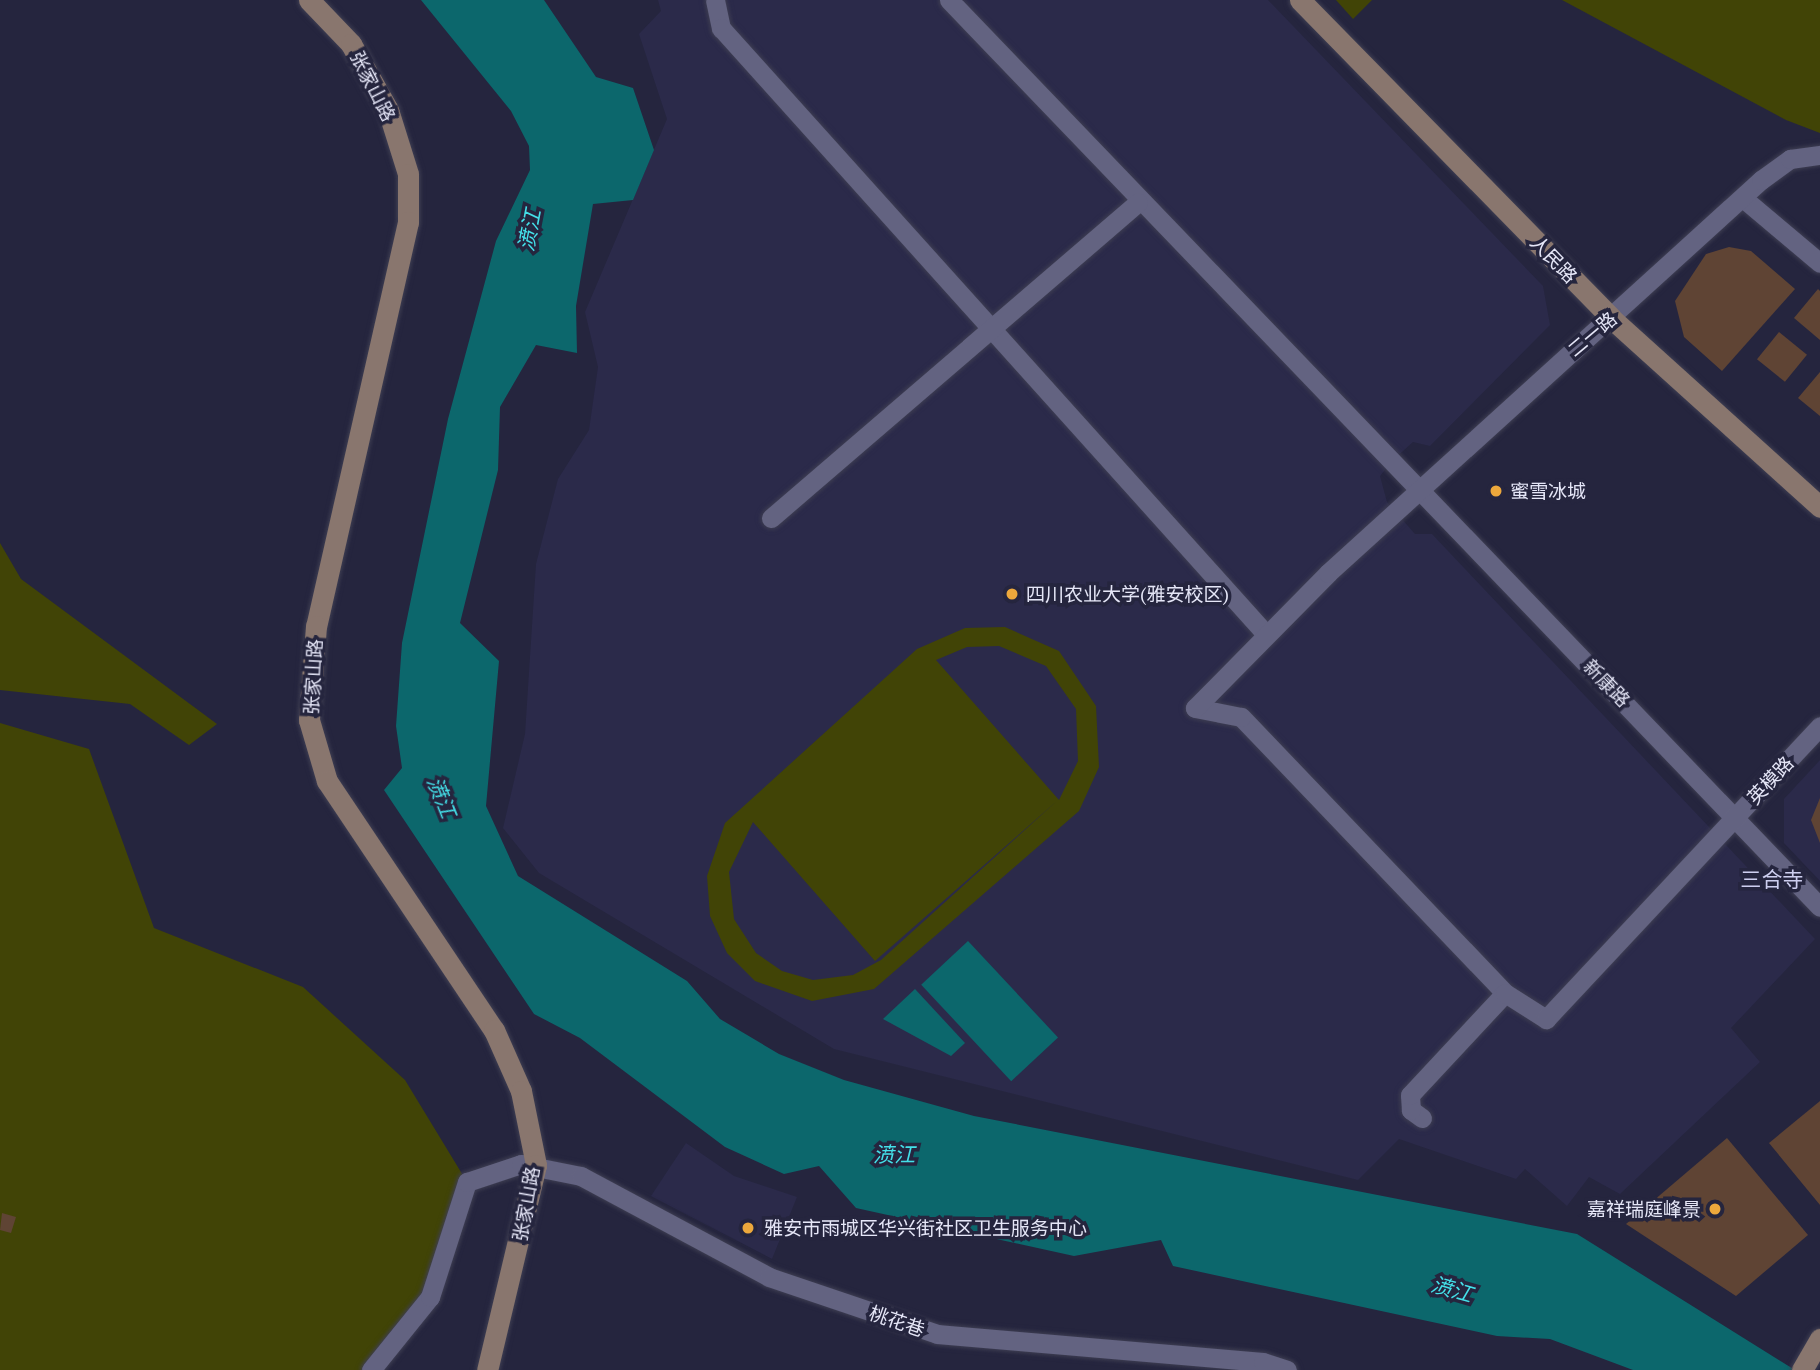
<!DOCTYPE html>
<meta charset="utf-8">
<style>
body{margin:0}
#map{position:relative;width:1820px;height:1370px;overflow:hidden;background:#25253e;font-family:"PT Serif","Noto Sans SC",serif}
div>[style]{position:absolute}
.built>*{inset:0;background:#2b2a4a}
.green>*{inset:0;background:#414406}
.water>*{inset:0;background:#0c676c;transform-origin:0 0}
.building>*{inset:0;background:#5f4434;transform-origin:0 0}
.roads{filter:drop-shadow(0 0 2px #3e3e52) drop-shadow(0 0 2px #3e3e52)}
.street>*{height:19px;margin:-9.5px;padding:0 9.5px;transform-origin:9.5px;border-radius:9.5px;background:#636381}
.secondary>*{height:21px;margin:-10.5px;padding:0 10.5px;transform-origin:10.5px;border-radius:10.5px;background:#89766e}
.dots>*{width:19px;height:19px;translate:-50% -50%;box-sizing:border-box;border:4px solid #25253e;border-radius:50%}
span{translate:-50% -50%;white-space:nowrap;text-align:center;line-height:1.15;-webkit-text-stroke:7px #25253e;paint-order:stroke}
.street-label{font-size:19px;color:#e5e6f7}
.poi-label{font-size:19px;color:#e5e6f7}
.left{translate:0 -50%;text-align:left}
.right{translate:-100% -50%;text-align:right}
.water-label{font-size:21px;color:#44e0e9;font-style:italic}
.neighbourhood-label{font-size:21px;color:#cdceef}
</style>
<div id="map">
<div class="built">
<i style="clip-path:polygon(658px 0,1268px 0,1543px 286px,1550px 325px,1430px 446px,1413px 442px,1393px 460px,1380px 476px,1387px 502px,1415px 534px,1432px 534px,1815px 939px,1731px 1028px,1760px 1062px,1620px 1194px,1589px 1177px,1567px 1206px,1525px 1169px,1516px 1179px,1399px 1139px,1358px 1180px,834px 1049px,539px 873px,503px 828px,525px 734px,536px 564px,558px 479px,589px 430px,598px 367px,585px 312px,667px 119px,639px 34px,661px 11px)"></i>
<i style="clip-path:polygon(1820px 760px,1820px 881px,1784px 843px,1784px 799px)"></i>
<i style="clip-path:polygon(686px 1143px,734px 1176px,797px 1197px,772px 1259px,651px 1196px)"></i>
</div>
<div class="green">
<i style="clip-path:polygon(1336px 0,1372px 0,1353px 19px)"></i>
<i style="clip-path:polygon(1562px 0,1820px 0,1820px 133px,1786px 120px)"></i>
<i style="clip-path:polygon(0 543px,21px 579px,217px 724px,189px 745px,130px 704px,0 690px)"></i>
<i style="clip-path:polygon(evenodd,1005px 627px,1059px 651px,1096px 706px,1099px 767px,1079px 811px,874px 989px,812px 1001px,755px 981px,727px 953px,710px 916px,707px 876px,725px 823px,917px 649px,965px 628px,1005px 627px,999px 646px,1046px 666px,1076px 709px,1078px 761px,1059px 800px,936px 660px,967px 647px,999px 646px,1005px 627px,1058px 800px,881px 960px,853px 975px,813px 980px,782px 971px,756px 953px,734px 919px,729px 872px,753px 822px,875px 961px,1058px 800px)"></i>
<i style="clip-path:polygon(0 723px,89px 749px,154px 928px,303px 987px,405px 1080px,467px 1182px,430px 1297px,371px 1370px,0 1370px)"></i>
</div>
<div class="water">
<i style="clip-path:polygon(421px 0,544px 0,596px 77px,633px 88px,654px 150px,633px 200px,593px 204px,576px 306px,577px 353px,536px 345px,500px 407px,498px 470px,460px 623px,499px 661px,486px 806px,518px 876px,687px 981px,720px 1019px,779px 1054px,844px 1080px,974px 1116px,1577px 1234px,1795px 1370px,1633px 1370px,1550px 1339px,1497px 1336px,1173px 1266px,1161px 1240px,1074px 1256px,856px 1208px,819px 1166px,784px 1174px,725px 1147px,580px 1038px,534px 1014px,384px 790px,402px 768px,396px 726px,402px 643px,448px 419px,496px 241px,530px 170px,529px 146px,511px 111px)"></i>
<i style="left:968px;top:941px;width:132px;height:64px;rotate:47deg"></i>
<i style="clip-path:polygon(915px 989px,965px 1043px,951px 1056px,883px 1019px)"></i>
</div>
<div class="building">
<i style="clip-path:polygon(1729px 247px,1751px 251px,1795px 289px,1722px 371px,1684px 337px,1675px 301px,1706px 254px)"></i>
<i style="clip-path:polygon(1818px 289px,1820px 291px,1820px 340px,1794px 318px)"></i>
<i style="left:1779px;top:332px;width:36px;height:35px;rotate:39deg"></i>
<i style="clip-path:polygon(1820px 372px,1820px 416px,1798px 398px)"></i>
<i style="clip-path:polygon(1820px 798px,1820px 843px,1811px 820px)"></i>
<i style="clip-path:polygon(1820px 1101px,1820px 1205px,1769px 1143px)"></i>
<i style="clip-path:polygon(1727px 1138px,1808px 1235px,1736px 1296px,1626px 1224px)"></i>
<i style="clip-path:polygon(2px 1213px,16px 1217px,11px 1233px,0 1230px)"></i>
</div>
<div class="roads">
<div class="street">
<i style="left:715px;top:0;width:29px;rotate:78deg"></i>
<i style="left:721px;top:28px;width:814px;rotate:48.04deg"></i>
<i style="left:949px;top:0;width:1257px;rotate:46.16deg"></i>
<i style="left:1744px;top:199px;width:99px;rotate:40.1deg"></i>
<i style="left:771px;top:518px;width:484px;rotate:-40.7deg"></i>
<i style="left:1505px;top:993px;width:382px;rotate:-133.7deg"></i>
<i style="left:1241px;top:717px;width:47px;rotate:-168.9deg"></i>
<i style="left:1195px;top:708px;width:190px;rotate:-45.4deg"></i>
<i style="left:1328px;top:573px;width:585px;rotate:-42.23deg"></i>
<i style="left:1761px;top:180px;width:36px;rotate:-36deg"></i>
<i style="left:1790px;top:159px;width:30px;rotate:-8deg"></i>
<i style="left:1422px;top:1118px;width:14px;rotate:-144deg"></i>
<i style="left:1411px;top:1110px;width:15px;rotate:-94deg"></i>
<i style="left:1410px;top:1095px;width:139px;rotate:-47deg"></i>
<i style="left:1505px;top:993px;width:49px;rotate:32.4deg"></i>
<i style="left:1546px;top:1019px;width:401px;rotate:-46.9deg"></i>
<i style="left:371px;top:1370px;width:94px;rotate:-51.1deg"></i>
<i style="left:430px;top:1297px;width:121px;rotate:-72.2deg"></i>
<i style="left:467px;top:1182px;width:57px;rotate:-18.4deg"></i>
<i style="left:521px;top:1164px;width:61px;rotate:11.3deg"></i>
<i style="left:581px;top:1176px;width:213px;rotate:28.2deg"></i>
<i style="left:769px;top:1277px;width:177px;rotate:18.7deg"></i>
<i style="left:937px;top:1334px;width:327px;rotate:4.9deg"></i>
<i style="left:1263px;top:1362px;width:25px;rotate:18deg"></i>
</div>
<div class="secondary">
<i style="left:309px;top:0;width:61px;rotate:46.3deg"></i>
<i style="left:351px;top:44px;width:76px;rotate:60.7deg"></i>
<i style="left:388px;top:110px;width:67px;rotate:72.6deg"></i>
<i style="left:408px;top:174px;width:48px;rotate:90deg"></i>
<i style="left:408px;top:222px;width:414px;rotate:102.8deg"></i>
<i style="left:316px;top:626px;width:94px;rotate:94.3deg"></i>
<i style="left:309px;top:720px;width:64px;rotate:73.6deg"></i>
<i style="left:327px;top:781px;width:300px;rotate:56.2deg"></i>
<i style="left:494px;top:1030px;width:67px;rotate:66.1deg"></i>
<i style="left:521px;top:1091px;width:76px;rotate:78.5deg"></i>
<i style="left:536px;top:1165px;width:211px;rotate:103.4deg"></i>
<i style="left:1300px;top:0;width:445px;rotate:45.6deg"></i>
<i style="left:1611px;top:318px;width:282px;rotate:42.1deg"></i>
<i style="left:1802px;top:1370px;width:36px;rotate:-60deg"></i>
</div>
</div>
<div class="dots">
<i style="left:1496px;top:491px;background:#eda83c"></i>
<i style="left:1012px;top:594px;background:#eda83c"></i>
<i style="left:1715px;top:1209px;background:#eda83c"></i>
<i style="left:748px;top:1228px;background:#eda83c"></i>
</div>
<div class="street-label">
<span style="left:373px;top:86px;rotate:63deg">张家山路</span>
<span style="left:1554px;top:259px;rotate:46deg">人民路</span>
<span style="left:1592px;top:334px;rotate:-40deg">二一路</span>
<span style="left:313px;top:677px;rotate:-87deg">张家山路</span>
<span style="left:1607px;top:683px;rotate:46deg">新康路</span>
<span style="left:1770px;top:780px;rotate:-47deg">英模路</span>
<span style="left:526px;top:1204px;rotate:-80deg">张家山路</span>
<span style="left:897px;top:1321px;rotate:19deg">桃花巷</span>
</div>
<div class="poi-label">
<span class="left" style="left:1510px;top:491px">蜜雪冰城</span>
<span class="left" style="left:1026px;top:594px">四川农业大学(雅安校区)</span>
<span class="right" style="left:1701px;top:1209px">嘉祥瑞庭峰景</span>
<span class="left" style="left:764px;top:1228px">雅安市雨城区华兴街社区卫生服务中心</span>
</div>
<div class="water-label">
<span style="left:529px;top:230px;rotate:-79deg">𣸣江</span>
<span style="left:442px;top:797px;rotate:68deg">𣸣江</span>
<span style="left:894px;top:1154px">𣸣江</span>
<span style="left:1452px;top:1289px;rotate:16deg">𣸣江</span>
</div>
<div class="neighbourhood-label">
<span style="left:1772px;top:879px">三合寺</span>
</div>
</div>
